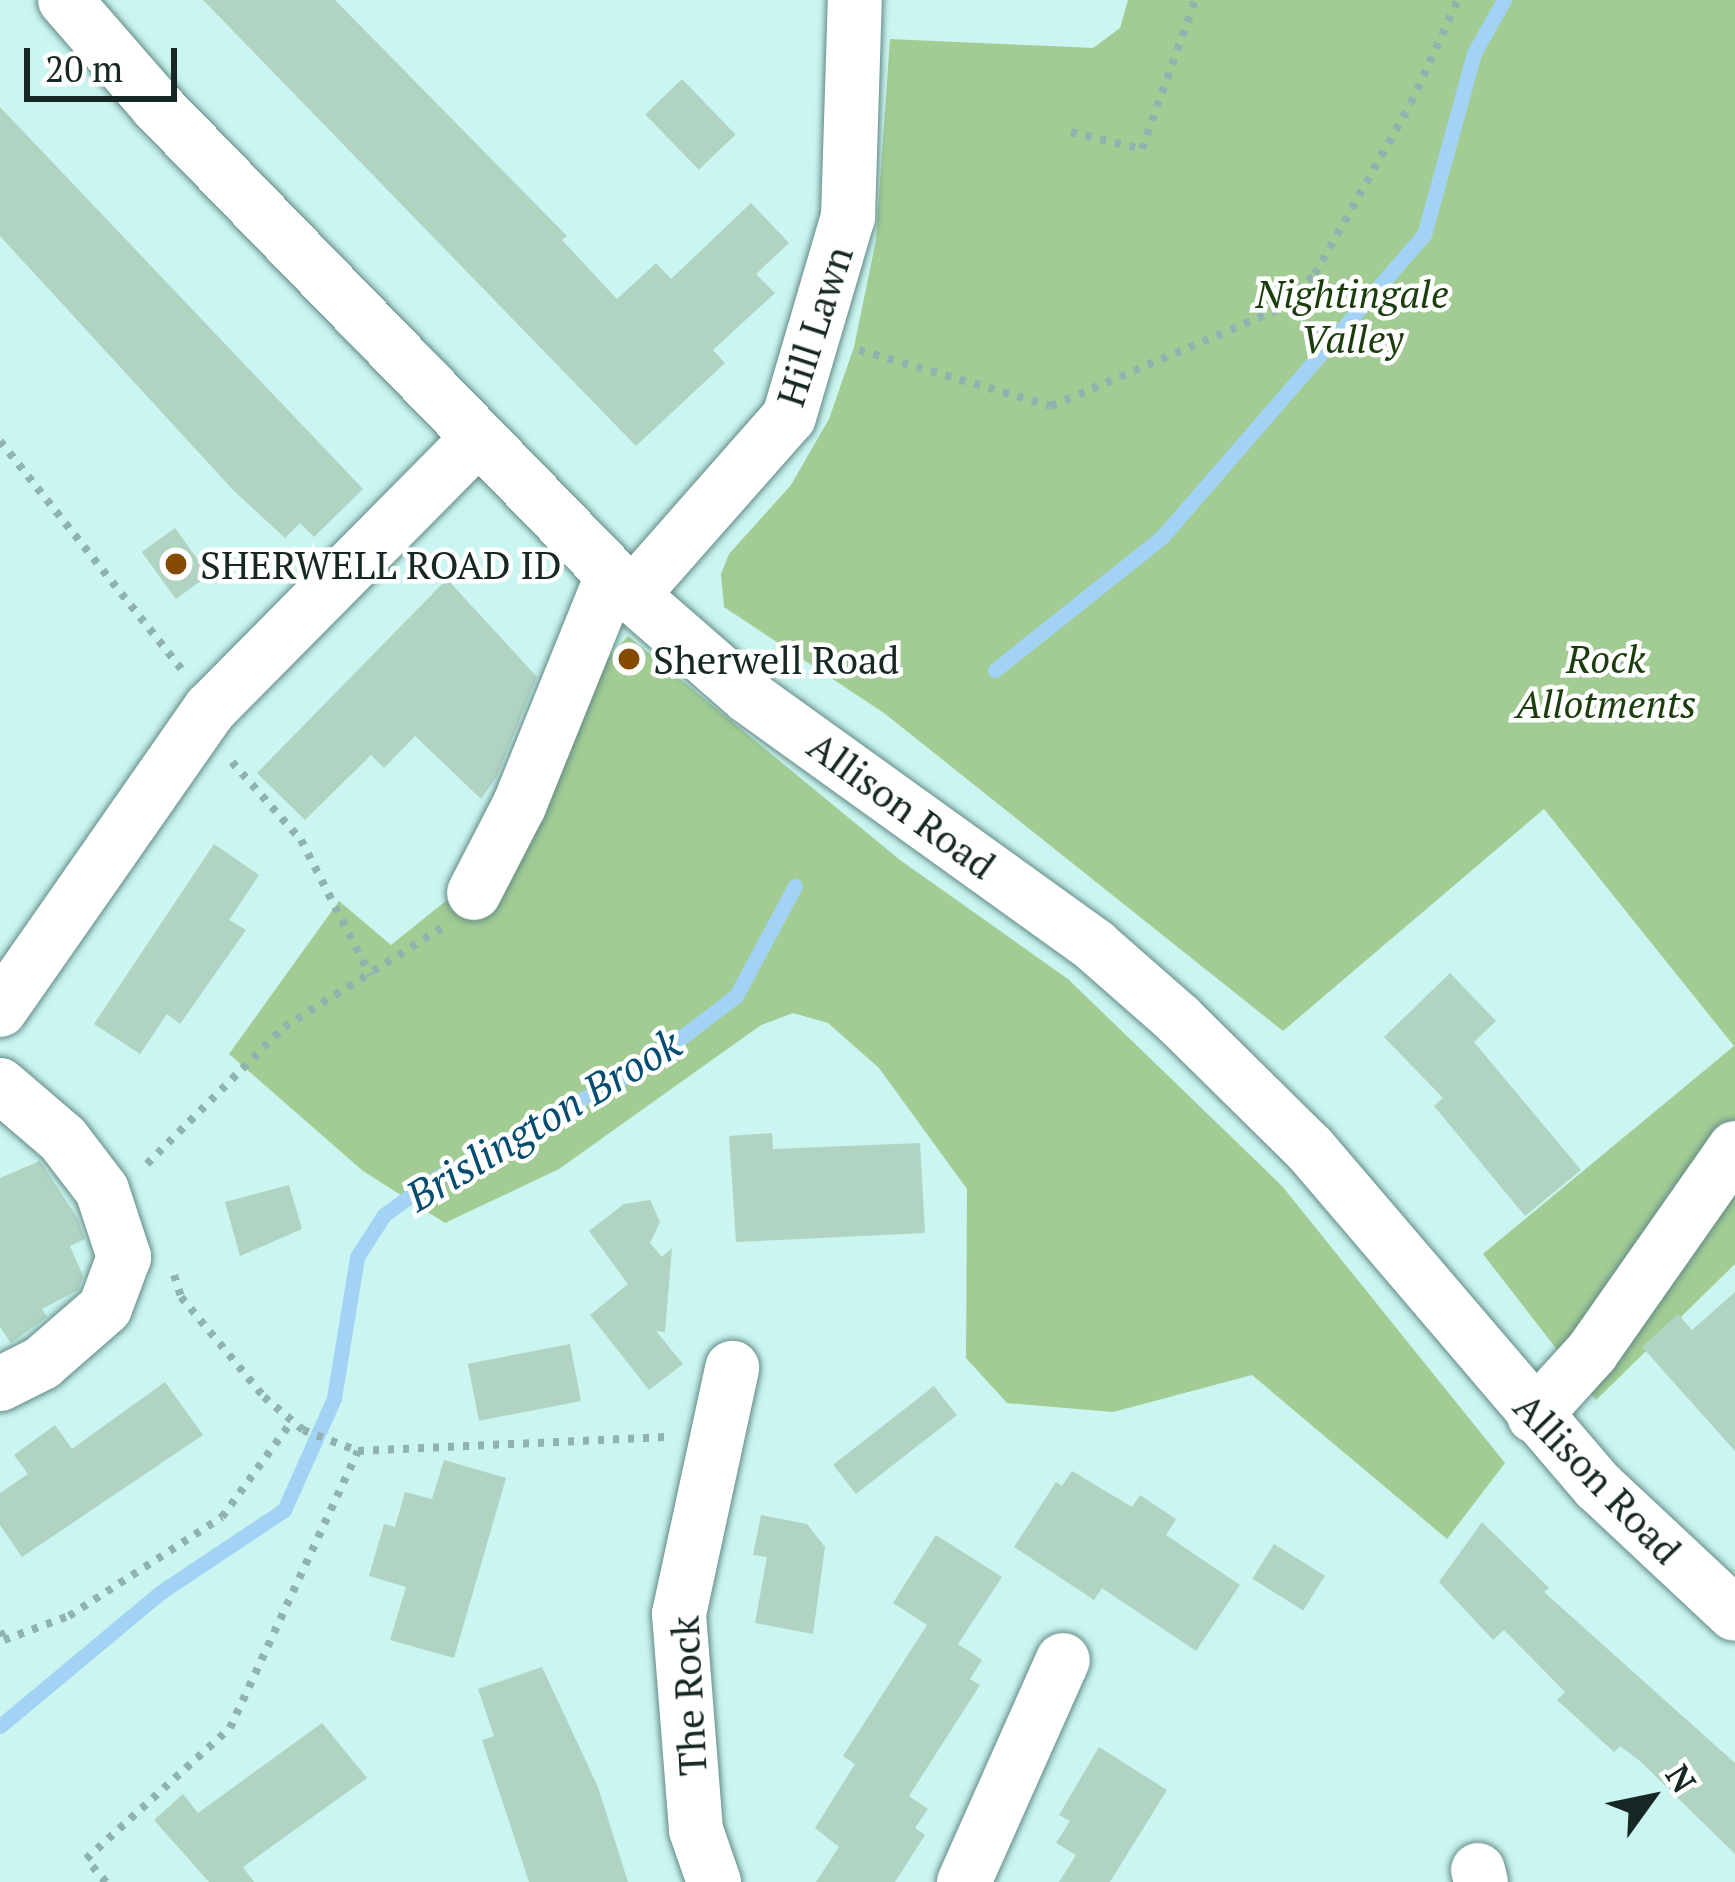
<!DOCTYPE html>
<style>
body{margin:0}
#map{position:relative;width:1735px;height:1882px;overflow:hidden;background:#caf5f0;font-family:"PT Serif",serif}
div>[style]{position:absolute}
.green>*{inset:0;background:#a2cc94}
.stream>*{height:15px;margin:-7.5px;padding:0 7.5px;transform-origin:7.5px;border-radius:7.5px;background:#a2d3f4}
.building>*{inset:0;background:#b1d4c2;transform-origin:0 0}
.path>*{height:8px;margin-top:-4px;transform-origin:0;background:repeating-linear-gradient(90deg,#91b3af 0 6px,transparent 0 15px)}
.roads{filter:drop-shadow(0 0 3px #638a86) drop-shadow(0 0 3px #638a86)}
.minor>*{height:54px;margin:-27px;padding:0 27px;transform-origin:27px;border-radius:27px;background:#fff}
.dots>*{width:33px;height:33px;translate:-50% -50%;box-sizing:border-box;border:6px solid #fff;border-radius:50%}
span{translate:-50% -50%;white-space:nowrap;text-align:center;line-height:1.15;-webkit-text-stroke:9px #fff;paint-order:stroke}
.park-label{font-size:39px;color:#1a3d0b;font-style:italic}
.street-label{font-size:39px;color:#162725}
.poi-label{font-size:39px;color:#162725}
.left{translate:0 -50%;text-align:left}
.water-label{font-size:42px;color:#054d70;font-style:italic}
.north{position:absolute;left:1591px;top:1738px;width:120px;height:120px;-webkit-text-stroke:9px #fff;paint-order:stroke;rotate:57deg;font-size:33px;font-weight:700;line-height:48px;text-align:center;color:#162725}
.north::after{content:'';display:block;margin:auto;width:42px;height:54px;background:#162725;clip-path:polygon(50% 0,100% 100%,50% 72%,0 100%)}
.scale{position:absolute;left:24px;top:48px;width:153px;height:54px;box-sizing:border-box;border:6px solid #162725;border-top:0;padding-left:15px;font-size:36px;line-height:42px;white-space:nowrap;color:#162725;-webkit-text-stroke:9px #fff;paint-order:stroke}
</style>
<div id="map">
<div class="green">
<i style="clip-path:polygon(1128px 0,1735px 0,1735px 1264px,1596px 1400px,1483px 1254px,1734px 1046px,1544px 809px,1283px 1031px,884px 713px,724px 607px,721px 574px,729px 554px,791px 485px,829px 419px,854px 347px,876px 240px,890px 39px,1093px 48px,1120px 28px)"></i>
<i style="clip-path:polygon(628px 636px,900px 860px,1068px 979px,1282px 1186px,1505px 1463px,1447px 1539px,1252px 1375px,1113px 1412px,1007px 1403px,966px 1358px,967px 1189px,879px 1068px,828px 1023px,793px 1013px,761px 1025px,559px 1169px,445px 1223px,363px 1171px,229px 1054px,339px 901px,391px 945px,468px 883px,595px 672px)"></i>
</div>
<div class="stream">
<i style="left:995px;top:670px;width:213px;rotate:-38.5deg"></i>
<i style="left:1162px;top:537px;width:400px;rotate:-49.1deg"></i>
<i style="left:1424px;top:235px;width:189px;rotate:-74.6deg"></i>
<i style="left:1474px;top:53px;width:61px;rotate:-60.5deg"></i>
<i style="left:0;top:1726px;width:209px;rotate:-39.8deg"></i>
<i style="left:161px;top:1592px;width:148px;rotate:-33.7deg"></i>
<i style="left:284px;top:1510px;width:123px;rotate:-65.9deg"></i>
<i style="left:334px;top:1398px;width:143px;rotate:-80.7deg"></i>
<i style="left:357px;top:1257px;width:50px;rotate:-57.3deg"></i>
<i style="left:384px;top:1215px;width:56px;rotate:-36.3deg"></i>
<i style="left:429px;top:1182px;width:246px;rotate:-28.4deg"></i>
<i style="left:645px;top:1065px;width:114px;rotate:-37.2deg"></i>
<i style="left:736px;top:996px;width:125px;rotate:-61.8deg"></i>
</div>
<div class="building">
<i style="clip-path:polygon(203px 0,335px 0,567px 236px,562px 240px,617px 299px,656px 263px,671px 279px,751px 203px,789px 243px,756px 274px,775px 293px,713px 350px,725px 363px,636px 446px)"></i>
<i style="left:682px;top:79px;width:77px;height:51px;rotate:46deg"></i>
<i style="clip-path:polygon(0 107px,363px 489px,314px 537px,300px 523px,285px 538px,234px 491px,0 236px)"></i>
<i style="left:175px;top:528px;width:58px;height:41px;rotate:54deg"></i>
<i style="clip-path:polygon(447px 579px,537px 677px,497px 776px,481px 799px,415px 736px,384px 768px,371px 755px,305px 820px,257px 773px)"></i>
<i style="clip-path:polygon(214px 844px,259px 875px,229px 920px,246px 930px,180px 1024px,167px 1014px,140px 1054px,94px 1024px)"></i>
<i style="clip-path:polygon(1450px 973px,1496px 1021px,1474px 1042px,1581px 1170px,1525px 1216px,1434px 1106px,1443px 1098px,1384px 1037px)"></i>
<i style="clip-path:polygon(772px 1133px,773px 1149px,920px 1143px,925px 1233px,736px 1242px,729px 1136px)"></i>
<i style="clip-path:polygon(40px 1161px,78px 1219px,85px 1239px,70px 1246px,83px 1276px,78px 1290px,42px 1309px,47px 1317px,11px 1343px,0 1327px,0 1178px)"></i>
<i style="clip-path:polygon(289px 1185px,302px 1229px,240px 1256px,225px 1202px)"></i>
<i style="clip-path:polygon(650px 1200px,660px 1222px,650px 1243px,662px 1257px,672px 1248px,665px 1332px,656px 1331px,683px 1364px,649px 1390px,590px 1315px,628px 1284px,589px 1231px,624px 1204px)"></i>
<i style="clip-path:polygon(1735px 1292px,1735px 1451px,1642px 1347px,1678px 1314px,1692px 1330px)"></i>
<i style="left:570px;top:1344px;width:58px;height:104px;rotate:79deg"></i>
<i style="clip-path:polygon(165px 1382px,203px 1435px,22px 1557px,0 1525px,0 1493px,28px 1474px,14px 1455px,55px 1425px,72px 1449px)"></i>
<i style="left:934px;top:1386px;width:37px;height:128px;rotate:52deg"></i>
<i style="clip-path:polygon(444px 1460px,506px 1478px,454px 1658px,390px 1640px,406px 1587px,369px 1576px,384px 1524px,395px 1527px,405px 1492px,432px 1499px)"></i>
<i style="clip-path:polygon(1072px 1471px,1132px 1507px,1140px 1495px,1176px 1519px,1166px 1535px,1240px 1585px,1196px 1651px,1102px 1588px,1094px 1600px,1014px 1547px,1056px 1482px,1062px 1486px)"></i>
<i style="clip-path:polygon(761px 1515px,807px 1524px,825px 1547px,813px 1634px,755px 1623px,767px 1557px,753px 1555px)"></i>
<i style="clip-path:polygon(1482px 1522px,1549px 1588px,1544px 1592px,1735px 1763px,1735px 1854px,1640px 1761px,1620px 1746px,1614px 1752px,1557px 1700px,1565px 1692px,1504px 1630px,1493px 1640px,1439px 1582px)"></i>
<i style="clip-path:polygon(936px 1535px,1002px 1577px,958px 1644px,982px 1660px,970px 1679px,980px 1685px,909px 1796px,928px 1809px,915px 1828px,925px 1835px,895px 1882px,816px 1882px,839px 1847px,815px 1828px,855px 1764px,843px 1756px,927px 1625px,893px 1603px)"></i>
<i style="left:1274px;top:1544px;width:60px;height:41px;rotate:32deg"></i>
<i style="clip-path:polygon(542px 1667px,598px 1787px,628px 1882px,529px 1882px,482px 1740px,494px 1736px,478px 1689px)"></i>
<i style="clip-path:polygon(322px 1723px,367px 1778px,243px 1867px,254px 1882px,209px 1882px,154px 1820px,183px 1794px,198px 1813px)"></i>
<i style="clip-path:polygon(1099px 1747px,1167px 1790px,1110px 1882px,1059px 1882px,1076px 1855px,1056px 1843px,1070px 1821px,1059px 1815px)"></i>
</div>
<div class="path">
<i style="left:1071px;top:132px;width:73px;rotate:13.5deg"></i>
<i style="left:1142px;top:149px;width:158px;rotate:-70.4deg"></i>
<i style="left:859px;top:350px;width:200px;rotate:16.3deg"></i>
<i style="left:1051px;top:406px;width:243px;rotate:-23deg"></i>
<i style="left:1275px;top:311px;width:54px;rotate:-42.8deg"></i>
<i style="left:1315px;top:274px;width:196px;rotate:-60.7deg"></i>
<i style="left:1411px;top:103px;width:113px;rotate:-65.5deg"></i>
<i style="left:0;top:441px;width:293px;rotate:51.5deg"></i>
<i style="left:232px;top:762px;width:104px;rotate:48.5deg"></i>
<i style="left:301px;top:840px;width:152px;rotate:62.9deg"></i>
<i style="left:147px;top:1164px;width:194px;rotate:-45deg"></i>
<i style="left:284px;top:1027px;width:186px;rotate:-32.1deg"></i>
<i style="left:174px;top:1275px;width:23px;rotate:72deg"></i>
<i style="left:181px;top:1297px;width:130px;rotate:50.3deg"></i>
<i style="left:264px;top:1397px;width:51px;rotate:40.2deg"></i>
<i style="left:303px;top:1430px;width:59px;rotate:20.9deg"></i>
<i style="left:358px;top:1451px;width:309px;rotate:-2.6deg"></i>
<i style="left:0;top:1631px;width:10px;rotate:66deg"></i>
<i style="left:4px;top:1640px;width:69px;rotate:-20.3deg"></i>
<i style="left:69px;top:1616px;width:182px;rotate:-32.9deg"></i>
<i style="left:222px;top:1517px;width:119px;rotate:-53.9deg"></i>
<i style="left:106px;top:1882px;width:30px;rotate:-131deg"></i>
<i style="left:86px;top:1859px;width:195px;rotate:-42.3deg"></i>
<i style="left:230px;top:1728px;width:305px;rotate:-65.2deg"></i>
</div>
<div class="roads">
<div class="minor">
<i style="left:65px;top:0;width:140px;rotate:49deg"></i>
<i style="left:157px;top:106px;width:682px;rotate:45.83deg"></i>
<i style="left:632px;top:595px;width:155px;rotate:41.1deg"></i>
<i style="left:749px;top:697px;width:426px;rotate:35.7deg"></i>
<i style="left:1095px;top:946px;width:111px;rotate:41.3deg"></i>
<i style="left:1178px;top:1019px;width:185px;rotate:44.6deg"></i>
<i style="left:1310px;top:1149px;width:443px;rotate:49.5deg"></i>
<i style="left:1598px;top:1486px;width:187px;rotate:43.1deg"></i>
<i style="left:632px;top:595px;width:237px;rotate:-48.6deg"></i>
<i style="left:789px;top:417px;width:209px;rotate:-73.6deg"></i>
<i style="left:848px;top:217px;width:217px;rotate:-88.2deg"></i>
<i style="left:474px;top:893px;width:98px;rotate:-62.7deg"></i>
<i style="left:519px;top:806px;width:248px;rotate:-68deg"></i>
<i style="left:0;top:1010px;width:368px;rotate:-55.1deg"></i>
<i style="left:211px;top:708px;width:380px;rotate:-45.3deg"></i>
<i style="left:0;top:1085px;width:83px;rotate:40.6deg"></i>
<i style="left:63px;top:1139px;width:64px;rotate:52.6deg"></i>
<i style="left:102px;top:1190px;width:71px;rotate:71.8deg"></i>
<i style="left:124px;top:1257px;width:54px;rotate:110.4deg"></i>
<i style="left:105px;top:1308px;width:84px;rotate:138.9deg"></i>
<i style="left:42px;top:1363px;width:47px;rotate:153.4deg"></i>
<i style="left:1534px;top:1416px;width:86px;rotate:-47.8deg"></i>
<i style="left:1592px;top:1352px;width:249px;rotate:-55deg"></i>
<i style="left:1478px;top:1870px;width:12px;rotate:76deg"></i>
<i style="left:714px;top:1882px;width:55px;rotate:-109.1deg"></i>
<i style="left:696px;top:1830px;width:217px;rotate:-94.5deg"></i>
<i style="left:679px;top:1614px;width:252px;rotate:-77.8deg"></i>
<i style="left:964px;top:1882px;width:243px;rotate:-66deg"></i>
</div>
</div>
<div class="dots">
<i style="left:176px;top:564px;background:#844a00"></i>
<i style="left:629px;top:659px;background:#844a00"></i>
</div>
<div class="park-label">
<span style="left:1352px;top:316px">Nightingale<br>Valley</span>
<span style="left:1606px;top:681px">Rock<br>Allotments</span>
</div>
<div class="street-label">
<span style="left:814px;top:326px;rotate:-72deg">Hill Lawn</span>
<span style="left:902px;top:805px;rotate:36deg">Allison Road</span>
<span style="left:1598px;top:1478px;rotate:46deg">Allison Road</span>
<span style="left:688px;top:1696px;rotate:-93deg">The Rock</span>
</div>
<div class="poi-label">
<span class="left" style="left:200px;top:564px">SHERWELL ROAD ID</span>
<span class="left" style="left:653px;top:659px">Sherwell Road</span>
</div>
<div class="water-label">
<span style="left:543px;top:1119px;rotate:-31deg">Brislington Brook</span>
</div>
<div class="north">N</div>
<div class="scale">20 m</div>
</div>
